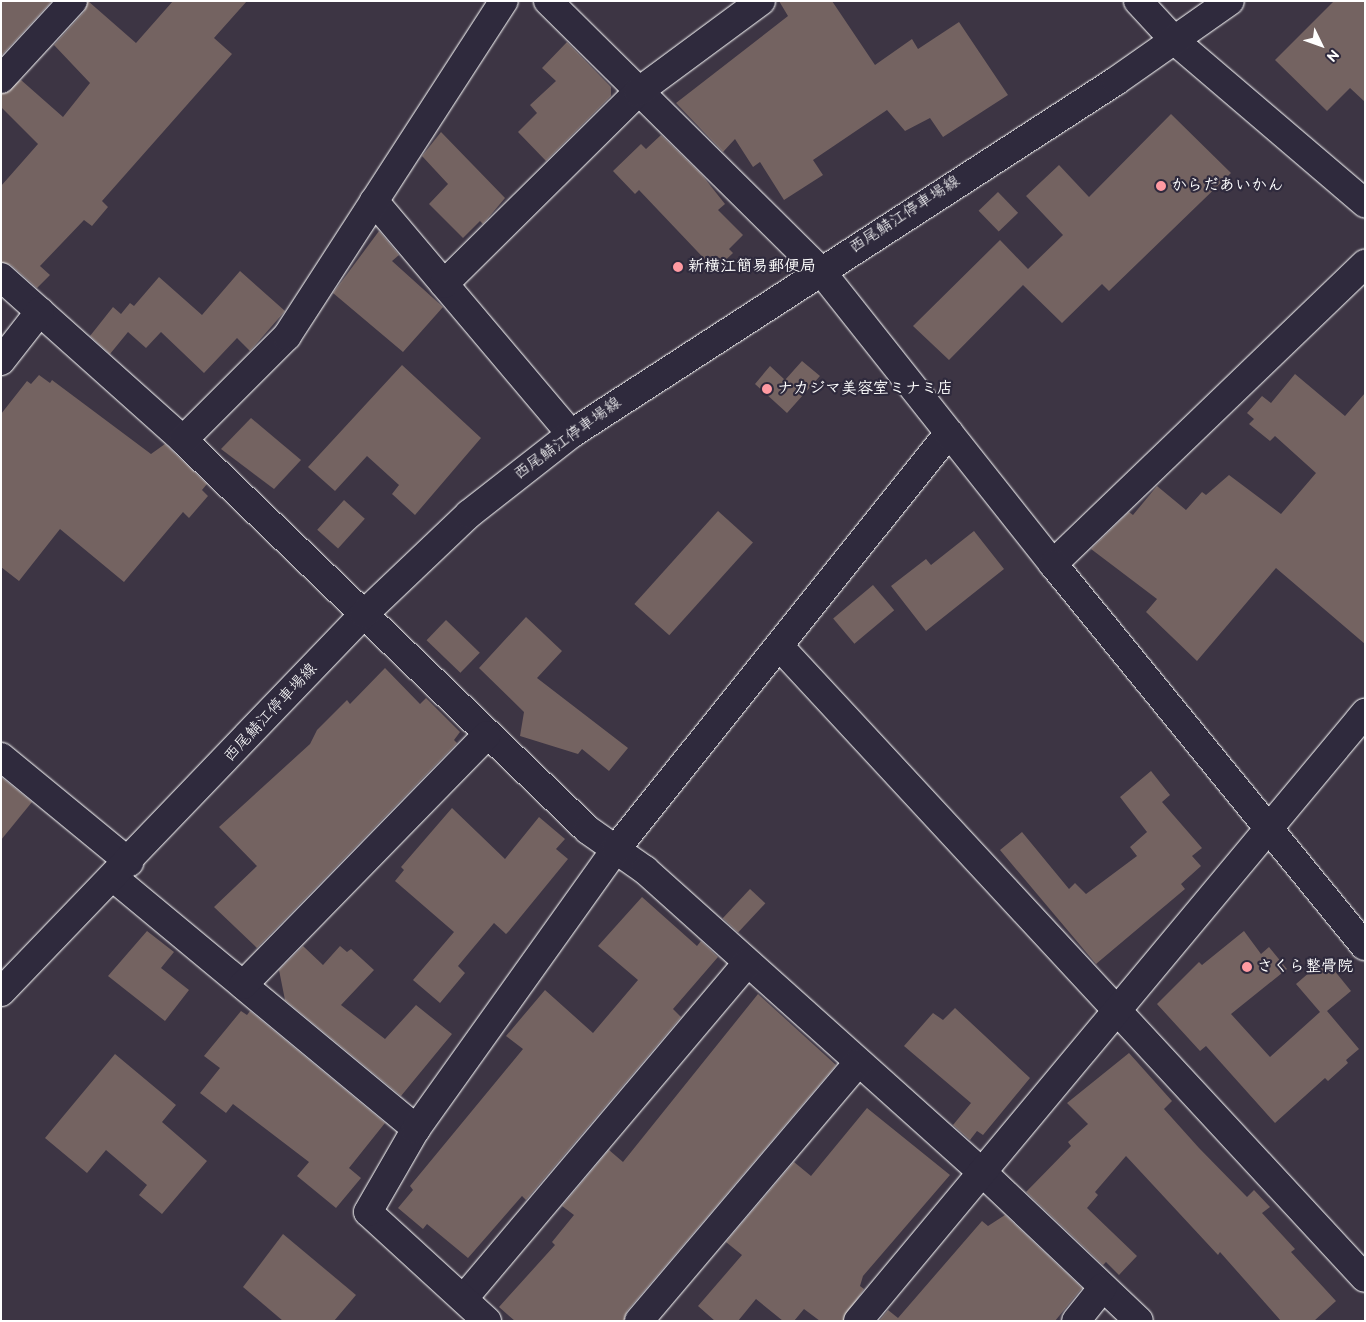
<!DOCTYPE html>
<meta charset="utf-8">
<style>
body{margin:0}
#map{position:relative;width:1366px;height:1322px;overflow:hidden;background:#3d3544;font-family:"Balsamiq Sans","Klee One",sans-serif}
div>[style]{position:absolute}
.building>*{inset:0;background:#746361;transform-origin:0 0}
.roads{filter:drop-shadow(0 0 1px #fff) drop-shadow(0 0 1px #fff)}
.street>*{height:28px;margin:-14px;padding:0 14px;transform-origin:14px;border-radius:14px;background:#2f2a3d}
.secondary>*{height:28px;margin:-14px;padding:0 14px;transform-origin:14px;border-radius:14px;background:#2f2a3d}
.dots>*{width:14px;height:14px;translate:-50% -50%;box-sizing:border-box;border:2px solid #2f2a3d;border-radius:50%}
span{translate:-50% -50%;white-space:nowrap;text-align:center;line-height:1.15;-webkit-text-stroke:4.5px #2f2a3d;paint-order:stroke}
.poi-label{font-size:16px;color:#fff;font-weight:700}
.left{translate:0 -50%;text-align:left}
.street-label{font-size:16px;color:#fff}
.frame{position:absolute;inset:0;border:2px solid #fff;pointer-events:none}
.north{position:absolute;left:1296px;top:20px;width:50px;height:50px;-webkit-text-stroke:4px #2f2a3d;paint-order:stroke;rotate:132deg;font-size:14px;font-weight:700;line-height:20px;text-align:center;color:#fff}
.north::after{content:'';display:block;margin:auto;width:18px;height:22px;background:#fff;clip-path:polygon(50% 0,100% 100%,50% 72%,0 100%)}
</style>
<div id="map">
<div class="building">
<i style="clip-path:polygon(1px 1px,52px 1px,1px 56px)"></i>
<i style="clip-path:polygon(88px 1px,136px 43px,173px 1px,247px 1px,214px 38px,232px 54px,102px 201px,108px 207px,92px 226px,84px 220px,40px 266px,50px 275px,37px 288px,11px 265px,1px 262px,1px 186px,38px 144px,1px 107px,1px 94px,21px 80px,63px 117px,90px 83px,54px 45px,84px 12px)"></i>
<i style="clip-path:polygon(779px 1px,832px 1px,875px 65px,912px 39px,918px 49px,959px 22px,1008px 95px,943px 137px,930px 118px,905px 131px,887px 110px,813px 160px,823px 175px,784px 200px,760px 162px,753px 167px,735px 139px,723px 152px,676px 103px,788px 16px)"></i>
<i style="clip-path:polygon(1334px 1px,1365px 1px,1365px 102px,1350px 88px,1327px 111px,1275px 60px)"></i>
<i style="clip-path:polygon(567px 42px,611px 87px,611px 96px,546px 161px,518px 132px,537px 113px,530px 105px,556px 81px,542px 68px)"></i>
<i style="clip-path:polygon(1171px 114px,1231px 173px,1109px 291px,1102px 284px,1062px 323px,1023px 285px,949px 360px,913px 326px,1000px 240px,1028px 269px,1063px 235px,1026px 196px,1059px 165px,1089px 197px)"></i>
<i style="clip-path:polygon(441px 132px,505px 198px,483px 224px,480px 221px,463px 238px,429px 204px,448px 184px,422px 156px)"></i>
<i style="clip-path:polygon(661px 135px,702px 175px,725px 204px,718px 210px,743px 235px,729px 249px,733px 253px,715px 270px,639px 190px,635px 194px,613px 171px,641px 144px,646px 149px)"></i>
<i style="left:998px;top:192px;width:29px;height:27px;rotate:46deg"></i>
<i style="clip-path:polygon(379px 231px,399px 255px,392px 261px,443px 307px,403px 352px,333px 293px)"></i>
<i style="clip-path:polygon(240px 271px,285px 311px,250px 351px,237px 338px,204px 373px,161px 332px,146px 348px,128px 332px,110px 354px,90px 336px,113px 307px,121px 314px,130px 303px,134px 306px,159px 277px,202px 315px)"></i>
<i style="clip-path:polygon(802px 361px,820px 376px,787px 413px,755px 384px,770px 366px,785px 380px)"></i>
<i style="clip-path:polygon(402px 365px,481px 438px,415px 515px,392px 494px,399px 485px,367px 456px,335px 491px,308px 467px)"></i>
<i style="clip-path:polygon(1295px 374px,1345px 416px,1365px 393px,1365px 644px,1276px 568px,1197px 661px,1146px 612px,1157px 599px,1091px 549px,1129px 512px,1133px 515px,1157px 486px,1186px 510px,1202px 492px,1206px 495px,1229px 475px,1281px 514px,1316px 473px,1275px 436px,1270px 441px,1249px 424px,1254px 419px,1247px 413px,1262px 396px,1271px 403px)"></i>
<i style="clip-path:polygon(39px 375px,50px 383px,52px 380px,151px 454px,165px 444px,207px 484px,202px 490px,208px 496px,189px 518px,183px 512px,124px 582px,60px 529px,19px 581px,1px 567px,1px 414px,27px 381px,31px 384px)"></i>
<i style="clip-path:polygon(251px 418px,301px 460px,274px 489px,221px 449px)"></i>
<i style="left:344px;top:500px;width:28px;height:40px;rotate:42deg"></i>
<i style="left:718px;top:511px;width:47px;height:125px;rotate:42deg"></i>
<i style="clip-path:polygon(974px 531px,1004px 569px,926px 631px,891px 586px,926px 559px,931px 565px)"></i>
<i style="left:873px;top:585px;width:33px;height:52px;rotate:50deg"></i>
<i style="clip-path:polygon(526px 617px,562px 651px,537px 678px,628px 748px,609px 771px,582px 749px,578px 754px,520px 736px,524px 712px,479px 668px)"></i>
<i style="left:446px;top:620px;width:47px;height:28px;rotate:44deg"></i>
<i style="clip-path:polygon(385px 668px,420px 704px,426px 698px,460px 732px,454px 740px,457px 743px,257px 948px,214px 907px,257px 866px,219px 827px,310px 744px,317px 730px,347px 700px,350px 704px)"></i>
<i style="clip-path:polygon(1151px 771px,1170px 795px,1162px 802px,1202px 848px,1192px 856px,1201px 866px,1181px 884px,1185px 889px,1096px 964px,1000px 850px,1022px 832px,1069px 889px,1075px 883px,1086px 894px,1137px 856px,1130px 847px,1147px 832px,1120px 797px)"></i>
<i style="clip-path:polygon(1px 777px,32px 802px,1px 840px)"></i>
<i style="clip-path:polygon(452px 808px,505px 859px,539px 817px,565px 839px,556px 849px,568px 859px,509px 931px,506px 934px,494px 923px,458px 966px,465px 973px,440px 1003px,413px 980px,454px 932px,395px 881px,404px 870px,401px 867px)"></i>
<i style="left:750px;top:889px;width:21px;height:40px;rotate:43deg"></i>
<i style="clip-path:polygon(642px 897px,697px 946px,701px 941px,718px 957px,673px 1009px,681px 1017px,526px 1200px,522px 1196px,468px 1258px,427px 1224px,423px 1229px,398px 1208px,413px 1190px,410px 1186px,523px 1049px,506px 1036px,545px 990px,593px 1033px,638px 980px,598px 946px)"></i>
<i style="clip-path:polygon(147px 931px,174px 952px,161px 968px,189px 990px,165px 1021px,108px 976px)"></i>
<i style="clip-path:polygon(1244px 931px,1261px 954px,1269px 947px,1287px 969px,1231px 1014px,1270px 1057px,1320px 1012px,1296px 984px,1325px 959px,1351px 991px,1327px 1011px,1359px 1049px,1346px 1060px,1348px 1063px,1328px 1081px,1325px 1078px,1275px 1123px,1206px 1046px,1200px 1051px,1157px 1004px,1199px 962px,1202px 965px)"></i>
<i style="clip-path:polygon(303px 946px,323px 965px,340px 946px,347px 952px,351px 949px,374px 970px,341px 1005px,385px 1039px,416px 1005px,452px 1034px,401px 1096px,285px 1000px,279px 970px)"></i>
<i style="clip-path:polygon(758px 994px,836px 1065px,627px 1311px,624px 1321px,515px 1321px,499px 1307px,555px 1245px,552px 1242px,574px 1215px,562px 1206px,609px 1150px,623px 1162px)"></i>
<i style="clip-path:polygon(955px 1008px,1030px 1078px,983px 1135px,977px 1131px,970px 1140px,953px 1125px,971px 1103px,904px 1046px,933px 1013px,943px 1020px)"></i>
<i style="clip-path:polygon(241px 1011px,247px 1015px,250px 1011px,385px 1123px,349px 1168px,361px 1178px,336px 1208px,297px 1176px,309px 1162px,233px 1104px,226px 1113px,200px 1093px,220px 1068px,204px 1056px)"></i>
<i style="clip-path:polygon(1129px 1053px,1172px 1101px,1164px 1109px,1199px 1148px,1247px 1197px,1254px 1190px,1270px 1207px,1262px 1213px,1295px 1249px,1291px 1252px,1336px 1301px,1314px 1321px,1281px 1321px,1220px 1252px,1218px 1255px,1126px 1156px,1095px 1192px,1098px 1195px,1087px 1208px,1137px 1256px,1119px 1275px,1106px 1262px,1103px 1265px,1026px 1192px,1071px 1146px,1068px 1142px,1088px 1124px,1067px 1103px)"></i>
<i style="clip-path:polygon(115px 1054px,176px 1105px,162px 1122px,207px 1161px,162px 1214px,139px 1195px,147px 1185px,106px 1150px,87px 1173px,45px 1138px)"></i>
<i style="clip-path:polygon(867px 1108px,950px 1175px,863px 1276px,860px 1286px,864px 1289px,843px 1321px,820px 1321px,804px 1309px,794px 1321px,783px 1321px,756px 1299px,738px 1321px,715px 1321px,698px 1306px,742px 1255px,726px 1242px,794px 1162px,811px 1176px)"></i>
<i style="clip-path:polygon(1005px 1215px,1082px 1288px,1055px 1321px,879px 1321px,888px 1310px,898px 1318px,982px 1221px,988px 1226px)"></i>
<i style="clip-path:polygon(283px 1234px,356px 1295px,334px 1321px,283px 1321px,243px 1287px)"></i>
</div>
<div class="roads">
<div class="street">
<i style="left:548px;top:1px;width:383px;rotate:44.7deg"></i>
<i style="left:1138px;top:1px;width:54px;rotate:47.2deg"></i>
<i style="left:1175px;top:41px;width:250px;rotate:40.5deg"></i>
<i style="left:1px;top:79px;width:106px;rotate:-47.3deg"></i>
<i style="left:374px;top:201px;width:305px;rotate:49.8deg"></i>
<i style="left:1px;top:277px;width:244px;rotate:41.8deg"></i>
<i style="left:183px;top:440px;width:562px;rotate:43.92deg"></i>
<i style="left:588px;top:830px;width:70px;rotate:35.1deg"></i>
<i style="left:645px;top:870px;width:453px;rotate:41.9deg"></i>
<i style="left:982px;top:1172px;width:216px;rotate:43.5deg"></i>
<i style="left:444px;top:284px;width:273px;rotate:-44.7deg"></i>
<i style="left:638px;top:92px;width:153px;rotate:-36.5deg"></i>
<i style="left:1px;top:361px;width:63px;rotate:-52deg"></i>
<i style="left:183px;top:440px;width:147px;rotate:-45deg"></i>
<i style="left:287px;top:336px;width:399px;rotate:-57.1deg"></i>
<i style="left:1053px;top:564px;width:433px;rotate:-43.9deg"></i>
<i style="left:780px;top:647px;width:860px;rotate:47.17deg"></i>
<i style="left:1px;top:757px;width:166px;rotate:39.4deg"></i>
<i style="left:114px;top:878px;width:393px;rotate:39.7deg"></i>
<i style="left:243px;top:985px;width:349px;rotate:-45.7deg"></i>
<i style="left:464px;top:1298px;width:439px;rotate:-49.8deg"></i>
<i style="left:487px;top:1321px;width:161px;rotate:-137.5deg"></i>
<i style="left:368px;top:1212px;width:96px;rotate:-60deg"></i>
<i style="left:416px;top:1129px;width:344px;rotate:-54.5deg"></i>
<i style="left:616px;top:849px;width:533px;rotate:-51.32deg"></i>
<i style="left:639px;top:1321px;width:338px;rotate:-49.7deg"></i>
<i style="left:858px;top:1321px;width:792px;rotate:-50.18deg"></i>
<i style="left:1076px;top:1321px;width:43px;rotate:-51.5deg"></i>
</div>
<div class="secondary">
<i style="left:820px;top:270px;width:375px;rotate:51.6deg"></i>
<i style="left:1053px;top:564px;width:493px;rotate:50.8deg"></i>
<i style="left:1px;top:992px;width:524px;rotate:-46.16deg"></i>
<i style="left:364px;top:614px;width:145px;rotate:-43.6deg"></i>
<i style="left:469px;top:514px;width:130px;rotate:-38.1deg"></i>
<i style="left:571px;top:434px;width:649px;rotate:-32.93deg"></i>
<i style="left:1116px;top:81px;width:139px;rotate:-35.1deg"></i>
</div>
</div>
<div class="dots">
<i style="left:1161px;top:186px;background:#ff9aa2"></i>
<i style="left:678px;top:267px;background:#ff9aa2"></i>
<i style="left:767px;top:389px;background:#ff9aa2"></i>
<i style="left:1247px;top:967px;background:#ff9aa2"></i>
</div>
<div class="poi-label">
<span class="left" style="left:1171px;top:186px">からだあいかん</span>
<span class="left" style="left:688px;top:267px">新横江簡易郵便局</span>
<span class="left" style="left:777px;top:389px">ナカジマ美容室ミナミ店</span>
<span class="left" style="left:1257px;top:967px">さくら整骨院</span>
</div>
<div class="street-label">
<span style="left:905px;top:215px;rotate:-33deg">西尾鯖江停車場線</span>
<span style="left:568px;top:439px;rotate:-36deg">西尾鯖江停車場線</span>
<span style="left:271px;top:713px;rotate:-47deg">西尾鯖江停車場線</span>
</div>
<div class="frame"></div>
<div class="north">N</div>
</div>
